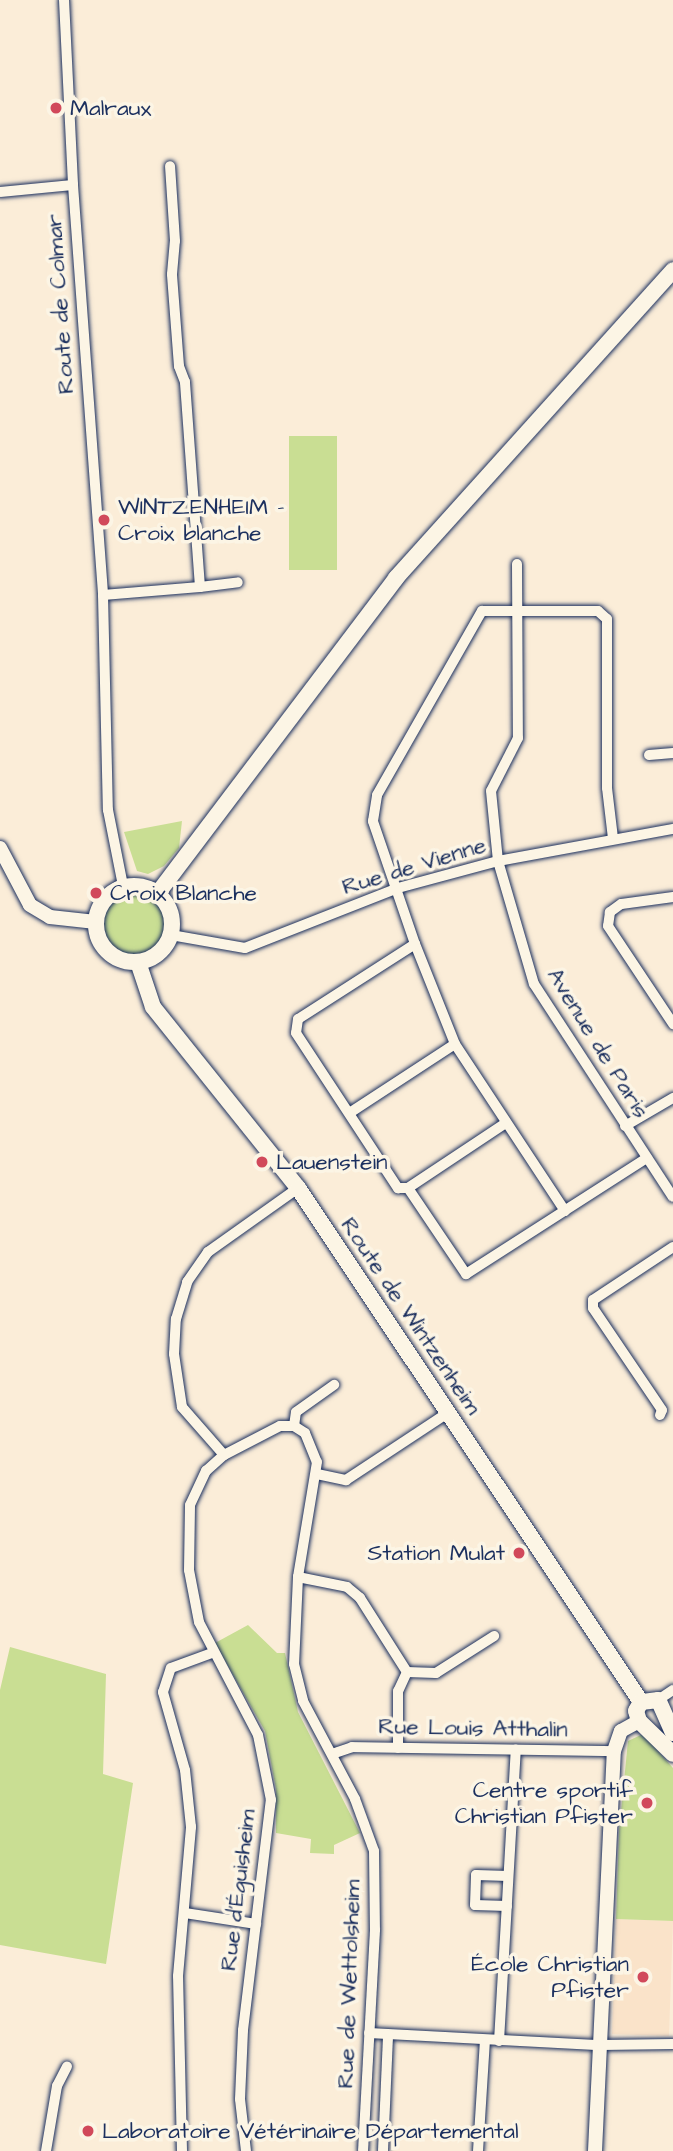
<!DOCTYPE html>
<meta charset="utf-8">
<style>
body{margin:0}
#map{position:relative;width:673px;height:2151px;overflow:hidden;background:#fbedd8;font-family:"Architects Daughter",sans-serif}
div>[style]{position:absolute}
.built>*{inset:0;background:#fae3c9;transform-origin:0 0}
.green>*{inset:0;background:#c9de93;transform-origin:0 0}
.round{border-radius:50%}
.roads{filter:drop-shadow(0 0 2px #1b2f5e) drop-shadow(0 0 2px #1b2f5e)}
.minor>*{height:10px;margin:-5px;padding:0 5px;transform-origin:5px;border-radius:5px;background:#fcf5e5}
.tertiary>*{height:14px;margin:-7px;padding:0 7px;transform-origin:7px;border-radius:7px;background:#fcf5e5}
.secondary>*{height:16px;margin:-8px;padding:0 8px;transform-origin:8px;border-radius:8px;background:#fcf5e5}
.secondary>.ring{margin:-8px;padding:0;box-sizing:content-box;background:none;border:16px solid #fcf5e5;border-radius:50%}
.dots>*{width:19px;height:19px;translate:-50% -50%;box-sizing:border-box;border:4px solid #fcf5e5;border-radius:50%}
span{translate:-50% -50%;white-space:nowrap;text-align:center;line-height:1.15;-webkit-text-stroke:7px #fcf5e5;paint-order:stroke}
.poi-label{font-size:23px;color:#1b2f5e}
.left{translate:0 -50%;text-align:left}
.right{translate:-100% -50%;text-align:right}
.street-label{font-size:23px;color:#1b2f5e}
</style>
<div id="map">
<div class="built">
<i style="left:616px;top:1919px;width:57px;height:115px;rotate:2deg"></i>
</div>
<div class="green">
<i style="left:289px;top:436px;width:48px;height:134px"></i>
<i style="clip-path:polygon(182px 821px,179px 848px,164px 866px,148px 874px,137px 871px,124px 832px)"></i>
<i class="round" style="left:104px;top:893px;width:62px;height:62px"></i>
<i style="clip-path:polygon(248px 1625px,277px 1653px,285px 1653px,298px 1712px,360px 1833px,334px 1845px,334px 1854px,310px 1853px,311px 1839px,276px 1833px,276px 1789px,265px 1731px,215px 1643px)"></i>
<i style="clip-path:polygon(10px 1647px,106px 1674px,103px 1774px,133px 1783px,106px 1964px,0 1945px,0 1690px)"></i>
<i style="clip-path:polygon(643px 1734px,673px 1768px,673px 1921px,616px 1919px,619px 1831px,628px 1741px)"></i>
</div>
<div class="roads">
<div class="minor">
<i style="left:64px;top:0;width:185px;rotate:87.2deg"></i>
<i style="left:73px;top:185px;width:411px;rotate:85.8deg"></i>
<i style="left:103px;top:595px;width:215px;rotate:88.7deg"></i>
<i style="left:108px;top:810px;width:77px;rotate:78.8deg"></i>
<i style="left:0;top:192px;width:73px;rotate:-5.5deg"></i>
<i style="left:517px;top:564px;width:174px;rotate:89.7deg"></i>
<i style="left:518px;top:738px;width:59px;rotate:117deg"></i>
<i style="left:491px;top:791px;width:70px;rotate:84.3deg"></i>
<i style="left:498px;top:861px;width:128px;rotate:73.7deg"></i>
<i style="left:534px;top:984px;width:254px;rotate:56.9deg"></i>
<i style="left:200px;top:587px;width:38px;rotate:-7deg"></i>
<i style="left:103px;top:595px;width:97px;rotate:-4.7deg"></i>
<i style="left:200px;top:587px;width:206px;rotate:-94.2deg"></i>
<i style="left:185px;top:382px;width:17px;rotate:-111deg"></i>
<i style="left:179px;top:366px;width:92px;rotate:-94.4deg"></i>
<i style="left:172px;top:274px;width:33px;rotate:-85deg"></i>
<i style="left:175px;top:241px;width:75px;rotate:-93.8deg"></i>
<i style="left:649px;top:755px;width:24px;rotate:-5deg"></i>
<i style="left:673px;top:897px;width:52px;rotate:172.3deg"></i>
<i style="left:621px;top:904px;width:14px;rotate:144deg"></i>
<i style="left:610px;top:912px;width:14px;rotate:98deg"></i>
<i style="left:608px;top:926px;width:118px;rotate:56.4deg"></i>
<i style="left:171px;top:935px;width:75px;rotate:10deg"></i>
<i style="left:245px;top:948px;width:164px;rotate:-21.4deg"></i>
<i style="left:398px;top:888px;width:104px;rotate:-15.1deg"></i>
<i style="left:498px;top:861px;width:178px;rotate:-10.4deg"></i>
<i style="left:415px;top:944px;width:139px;rotate:147.3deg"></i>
<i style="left:298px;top:1019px;width:14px;rotate:98deg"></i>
<i style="left:296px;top:1033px;width:186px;rotate:56.7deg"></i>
<i style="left:398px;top:1188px;width:10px"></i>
<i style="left:408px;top:1188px;width:104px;rotate:56deg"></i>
<i style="left:466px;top:1274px;width:215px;rotate:-32.7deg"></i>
<i style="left:351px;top:1112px;width:124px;rotate:-33.2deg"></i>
<i style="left:625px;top:1126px;width:56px;rotate:-30.3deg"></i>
<i style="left:408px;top:1188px;width:118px;rotate:-33.6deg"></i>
<i style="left:565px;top:1211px;width:200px;rotate:-123.4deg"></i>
<i style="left:455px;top:1044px;width:108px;rotate:-111.8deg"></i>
<i style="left:415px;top:944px;width:130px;rotate:-108.9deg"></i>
<i style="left:373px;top:821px;width:26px;rotate:-81deg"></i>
<i style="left:377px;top:795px;width:212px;rotate:-60.3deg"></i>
<i style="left:482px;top:611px;width:116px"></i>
<i style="left:598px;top:611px;width:12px;rotate:42deg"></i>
<i style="left:607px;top:619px;width:169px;rotate:90deg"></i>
<i style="left:607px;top:788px;width:50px;rotate:83.2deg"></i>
<i style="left:660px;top:1415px;width:5px;rotate:-68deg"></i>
<i style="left:662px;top:1410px;width:123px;rotate:-124.1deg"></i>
<i style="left:593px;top:1308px;width:8px;rotate:-90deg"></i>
<i style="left:593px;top:1300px;width:96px;rotate:-33.5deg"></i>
<i style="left:294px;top:1426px;width:14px;rotate:-82deg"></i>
<i style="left:296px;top:1412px;width:47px;rotate:-35.4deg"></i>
<i style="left:224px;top:1455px;width:63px;rotate:-27.4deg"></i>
<i style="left:280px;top:1426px;width:14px"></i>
<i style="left:294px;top:1426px;width:13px;rotate:32deg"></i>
<i style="left:305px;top:1433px;width:31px;rotate:68deg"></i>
<i style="left:317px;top:1462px;width:117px;rotate:99.4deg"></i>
<i style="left:298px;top:1577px;width:87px;rotate:92.6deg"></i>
<i style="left:294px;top:1664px;width:38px;rotate:76deg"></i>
<i style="left:303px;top:1701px;width:111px;rotate:62deg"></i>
<i style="left:355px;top:1799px;width:55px;rotate:69.9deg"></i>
<i style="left:374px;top:1851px;width:79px;rotate:89.3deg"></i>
<i style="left:375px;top:1930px;width:221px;rotate:93.1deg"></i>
<i style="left:317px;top:1474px;width:30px;rotate:12deg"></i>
<i style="left:346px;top:1480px;width:123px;rotate:-33.4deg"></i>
<i style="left:298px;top:1577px;width:50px;rotate:11.5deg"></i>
<i style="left:347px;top:1587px;width:17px;rotate:40deg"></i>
<i style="left:360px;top:1598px;width:88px;rotate:57.6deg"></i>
<i style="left:407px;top:1672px;width:21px;rotate:115deg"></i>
<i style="left:398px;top:1691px;width:57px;rotate:90deg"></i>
<i style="left:407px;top:1672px;width:29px;rotate:2deg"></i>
<i style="left:436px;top:1673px;width:69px;rotate:-32.5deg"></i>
<i style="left:658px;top:1700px;width:18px;rotate:-34deg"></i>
<i style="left:332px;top:1754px;width:21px;rotate:-19deg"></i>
<i style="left:352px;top:1747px;width:262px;rotate:0.9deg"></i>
<i style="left:507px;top:1906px;width:32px;rotate:-178deg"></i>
<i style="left:475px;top:1905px;width:30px;rotate:-88deg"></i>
<i style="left:476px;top:1875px;width:32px;rotate:2deg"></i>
<i style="left:185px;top:1913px;width:72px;rotate:8.8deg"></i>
<i style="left:369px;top:2033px;width:232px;rotate:3deg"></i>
<i style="left:601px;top:2045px;width:72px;rotate:-0.8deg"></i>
<i style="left:499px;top:2041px;width:292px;rotate:-86.7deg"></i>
<i style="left:46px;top:2151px;width:66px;rotate:-80.4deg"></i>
<i style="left:57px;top:2086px;width:22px;rotate:-63deg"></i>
<i style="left:182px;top:2151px;width:175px;rotate:-91.3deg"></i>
<i style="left:178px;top:1976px;width:150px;rotate:-85deg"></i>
<i style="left:191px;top:1827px;width:57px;rotate:-96deg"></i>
<i style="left:185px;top:1770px;width:81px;rotate:-105.8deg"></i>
<i style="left:163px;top:1692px;width:25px;rotate:-72deg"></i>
<i style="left:171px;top:1668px;width:44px;rotate:-20.1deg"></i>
<i style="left:246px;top:2151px;width:52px;rotate:-96.6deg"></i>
<i style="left:240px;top:2099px;width:69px;rotate:-87.5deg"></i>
<i style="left:243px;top:2030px;width:232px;rotate:-83.1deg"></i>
<i style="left:271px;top:1800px;width:66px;rotate:-101.3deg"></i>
<i style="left:258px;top:1735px;width:127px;rotate:-117.6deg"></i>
<i style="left:199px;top:1622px;width:53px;rotate:-100.9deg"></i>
<i style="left:189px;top:1570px;width:65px;rotate:-89.1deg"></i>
<i style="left:190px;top:1505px;width:38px;rotate:-65deg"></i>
<i style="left:206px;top:1471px;width:24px;rotate:-42deg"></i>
<i style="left:224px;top:1455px;width:64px;rotate:-131.2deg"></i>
<i style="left:182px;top:1407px;width:54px;rotate:-98.6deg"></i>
<i style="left:174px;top:1354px;width:35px;rotate:-87deg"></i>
<i style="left:176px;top:1319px;width:39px;rotate:-73deg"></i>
<i style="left:187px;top:1282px;width:37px;rotate:-55deg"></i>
<i style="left:208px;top:1252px;width:110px;rotate:-35.4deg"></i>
<i style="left:383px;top:2151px;width:116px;rotate:-87.5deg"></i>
<i style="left:478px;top:2151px;width:111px;rotate:-86.4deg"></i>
</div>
<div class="tertiary">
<i style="left:0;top:848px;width:64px;rotate:62.2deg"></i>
<i style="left:30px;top:905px;width:23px;rotate:31deg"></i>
<i style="left:50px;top:917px;width:46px;rotate:6.2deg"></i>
<i style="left:595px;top:2151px;width:400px;rotate:-87.3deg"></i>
<i style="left:614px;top:1751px;width:21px;rotate:-71deg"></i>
<i style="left:621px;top:1731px;width:21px;rotate:-29deg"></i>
</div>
<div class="secondary">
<i class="ring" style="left:96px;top:886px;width:60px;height:60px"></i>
<i style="left:158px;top:893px;width:395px;rotate:-52.9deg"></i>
<i style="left:396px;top:578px;width:414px;rotate:-48deg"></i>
<i style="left:138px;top:962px;width:47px;rotate:71.6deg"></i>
<i style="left:153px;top:1007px;width:232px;rotate:51.3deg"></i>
<i style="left:298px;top:1188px;width:618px;rotate:56.28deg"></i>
<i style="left:673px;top:1733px;width:36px;rotate:-114deg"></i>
<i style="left:658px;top:1700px;width:17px;rotate:173deg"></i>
<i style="left:641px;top:1702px;width:10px;rotate:119deg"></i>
<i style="left:636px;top:1711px;width:10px;rotate:73deg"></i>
<i style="left:639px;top:1721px;width:47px;rotate:44.1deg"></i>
</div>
</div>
<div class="dots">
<i style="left:56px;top:108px;background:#d1495b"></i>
<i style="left:104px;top:520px;background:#d1495b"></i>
<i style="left:96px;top:893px;background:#d1495b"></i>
<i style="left:262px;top:1162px;background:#d1495b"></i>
<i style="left:519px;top:1553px;background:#d1495b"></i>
<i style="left:647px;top:1803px;background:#d1495b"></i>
<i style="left:643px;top:1977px;background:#d1495b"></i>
<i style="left:88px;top:2131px;background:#d1495b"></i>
</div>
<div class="poi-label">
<span class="left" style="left:70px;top:108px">Malraux</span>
<span class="left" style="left:118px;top:520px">WINTZENHEIM -<br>Croix blanche</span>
<span class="left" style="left:110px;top:893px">Croix Blanche</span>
<span class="left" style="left:276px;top:1162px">Lauenstein</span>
<span class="right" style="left:505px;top:1553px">Station Mulat</span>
<span class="right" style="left:633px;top:1803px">Centre sportif<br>Christian Pfister</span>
<span class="right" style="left:629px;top:1977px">École Christian<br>Pfister</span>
<span class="left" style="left:102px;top:2131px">Laboratoire Vétérinaire Départemental</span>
</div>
<div class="street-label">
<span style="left:60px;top:304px;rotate:-94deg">Route de Colmar</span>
<span style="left:414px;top:866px;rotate:-17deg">Rue de Vienne</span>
<span style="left:598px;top:1043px;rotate:58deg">Avenue de Paris</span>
<span style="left:411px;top:1316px;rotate:56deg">Route de Wintzenheim</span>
<span style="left:473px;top:1728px;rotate:1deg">Rue Louis Atthalin</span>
<span style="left:238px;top:1890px;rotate:-83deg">Rue d'Éguisheim</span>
<span style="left:349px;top:1984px;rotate:-88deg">Rue de Wettolsheim</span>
</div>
</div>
